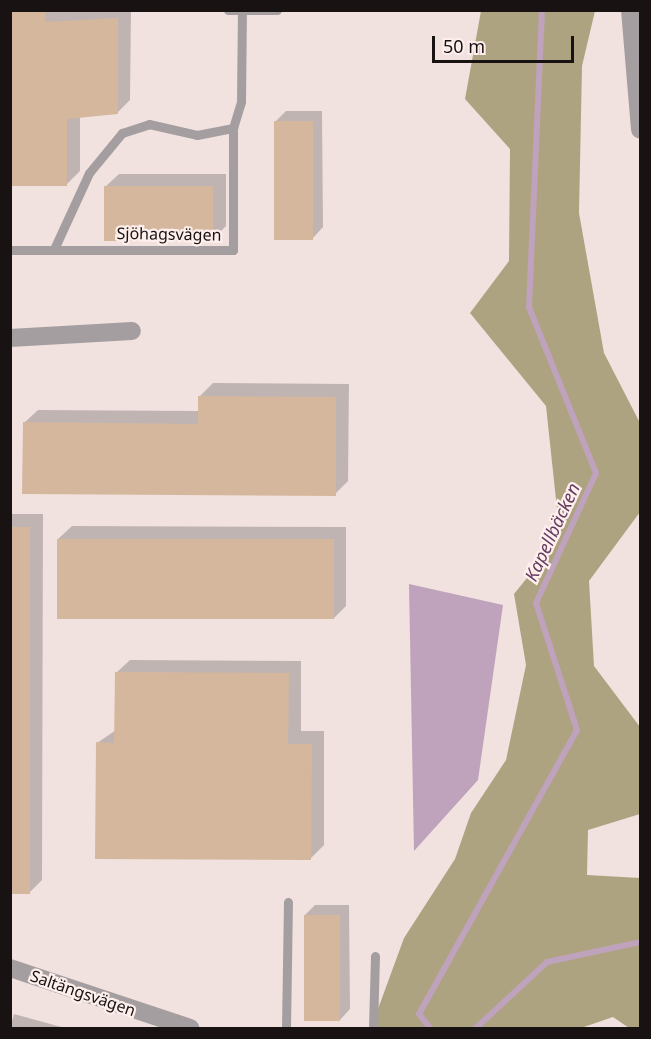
<!DOCTYPE html>
<meta charset="utf-8">
<style>
body{margin:0}
#map{position:relative;width:651px;height:1039px;overflow:hidden;background:#f1e2df;font-family:"Noto Sans",sans-serif}
div>[style]{position:absolute}
.forest>*{inset:0;background:#aea381}
.water>*{inset:0;background:#bfa2bc}
.shadow>*{inset:0;background:#0003}
.stream>*{height:6px;margin:-3px;padding:0 3px;transform-origin:3px;border-radius:3px;background:#bfa2bc}
.building>*{inset:0;background:#d5b79e;transform-origin:0 0}
.lane>*{height:9px;margin:-4.5px;padding:0 4.5px;transform-origin:4.5px;border-radius:4.5px;background:#a59ea0}
.street>*{height:18px;margin:-9px;padding:0 9px;transform-origin:9px;border-radius:9px;background:#a59ea0}
span{translate:-50% -50%;white-space:nowrap;text-align:center;line-height:1.15;-webkit-text-stroke:4.5px #feefec;paint-order:stroke}
.street-label{font-size:16px;color:#181312}
.water-label{font-size:18px;color:#643c61;font-style:italic}
.frame{position:absolute;inset:0;border:12px solid #181312;pointer-events:none}
.scale{position:absolute;left:432px;top:36px;width:142px;height:27px;box-sizing:border-box;border:3px solid #181312;border-top:0;padding-left:8px;font-size:18px;line-height:21px;white-space:nowrap;color:#181312;-webkit-text-stroke:4px #feefec;paint-order:stroke}
</style>
<div id="map">
<div class="forest">
<i style="clip-path:polygon(481px 11px,595px 11px,582px 66px,579px 213px,604px 353px,640px 423px,640px 512px,589px 581px,594px 666px,640px 727px,640px 814px,588px 830px,587px 875px,640px 878px,640px 1028px,629px 1028px,613px 1017px,581px 1028px,371px 1028px,404px 938px,455px 859px,471px 813px,506px 760px,526px 665px,514px 594px,560px 537px,546px 406px,470px 313px,509px 261px,510px 149px,465px 99px)"></i>
</div>
<div class="water">
<i style="clip-path:polygon(409px 584px,503px 605px,478px 780px,414px 851px)"></i>
</div>
<div class="shadow">
<i style="clip-path:polygon(10px 10px,131px 10px,130px 100px,117px 113px,80px 116px,80px 171px,67px 184px)"></i>
<i style="clip-path:polygon(286px 111px,322px 111px,323px 227px,313px 238px,275px 122px)"></i>
<i style="clip-path:polygon(119px 174px,226px 174px,226px 226px,213px 239px,105px 187px)"></i>
<i style="clip-path:polygon(213px 383px,349px 384px,348px 481px,335px 494px,24px 423px,38px 410px,200px 411px,200px 396px)"></i>
<i style="clip-path:polygon(10px 514px,43px 514px,42px 880px,29px 893px,10px 893px)"></i>
<i style="clip-path:polygon(72px 526px,346px 527px,346px 606px,333px 619px,58px 539px)"></i>
<i style="clip-path:polygon(130px 660px,301px 661px,301px 731px,324px 731px,324px 845px,311px 858px,97px 743px,116px 730px,116px 673px)"></i>
<i style="clip-path:polygon(315px 905px,349px 905px,350px 1009px,340px 1020px,305px 915px)"></i>
<i style="clip-path:polygon(14px 1014px,65px 1028px,10px 1028px)"></i>
</div>
<div class="stream">
<i style="left:430px;top:1028px;width:18px;rotate:-128deg"></i>
<i style="left:419px;top:1014px;width:325px;rotate:-60.9deg"></i>
<i style="left:577px;top:730px;width:133px;rotate:-107.9deg"></i>
<i style="left:536px;top:603px;width:143px;rotate:-65.2deg"></i>
<i style="left:596px;top:473px;width:179px;rotate:-112deg"></i>
<i style="left:529px;top:307px;width:297px;rotate:-87.5deg"></i>
<i style="left:476px;top:1028px;width:97px;rotate:-42.9deg"></i>
<i style="left:547px;top:962px;width:95px;rotate:-12.1deg"></i>
</div>
<div class="building">
<i style="clip-path:polygon(10px 10px,45px 10px,45px 22px,118px 18px,118px 114px,67px 119px,67px 186px,10px 186px)"></i>
<i style="left:274px;top:121px;width:39px;height:119px"></i>
<i style="left:104px;top:186px;width:109px;height:55px"></i>
<i style="clip-path:polygon(198px 396px,336px 397px,336px 496px,22px 494px,23px 422px,198px 424px)"></i>
<i style="left:10px;top:527px;width:20px;height:367px"></i>
<i style="left:57px;top:539px;width:277px;height:80px"></i>
<i style="clip-path:polygon(115px 672px,289px 673px,288px 744px,312px 744px,311px 860px,95px 859px,96px 742px,114px 743px)"></i>
<i style="left:304px;top:915px;width:36px;height:106px"></i>
</div>
<div class="lane">
<i style="left:228px;top:10px;width:49px"></i>
<i style="left:55px;top:247px;width:81px;rotate:-65.3deg"></i>
<i style="left:89px;top:173px;width:52px;rotate:-50.5deg"></i>
<i style="left:122px;top:133px;width:28px;rotate:-18deg"></i>
<i style="left:149px;top:124px;width:49px;rotate:12.9deg"></i>
<i style="left:197px;top:135px;width:37px;rotate:-11deg"></i>
<i style="left:10px;top:250px;width:223px"></i>
<i style="left:233px;top:250px;width:122px;rotate:-90deg"></i>
<i style="left:233px;top:128px;width:27px;rotate:-73deg"></i>
<i style="left:241px;top:102px;width:91px;rotate:-89.4deg"></i>
<i style="left:286px;top:1028px;width:126px;rotate:-89.1deg"></i>
<i style="left:373px;top:1028px;width:72px;rotate:-88.4deg"></i>
</div>
<div class="street">
<i style="left:630px;top:10px;width:120px;rotate:85.2deg"></i>
<i style="left:10px;top:338px;width:122px;rotate:-3.3deg"></i>
<i style="left:10px;top:968px;width:190px;rotate:18.4deg"></i>
</div>
<div class="street-label">
<span style="left:169px;top:234px;rotate:1deg">Sjöhagsvägen</span>
<span style="left:83px;top:993px;rotate:19deg">Saltängsvägen</span>
</div>
<div class="water-label">
<span style="left:552px;top:532px;rotate:-65deg">Kapellbäcken</span>
</div>
<div class="frame"></div>
<div class="scale">50 m</div>
</div>
